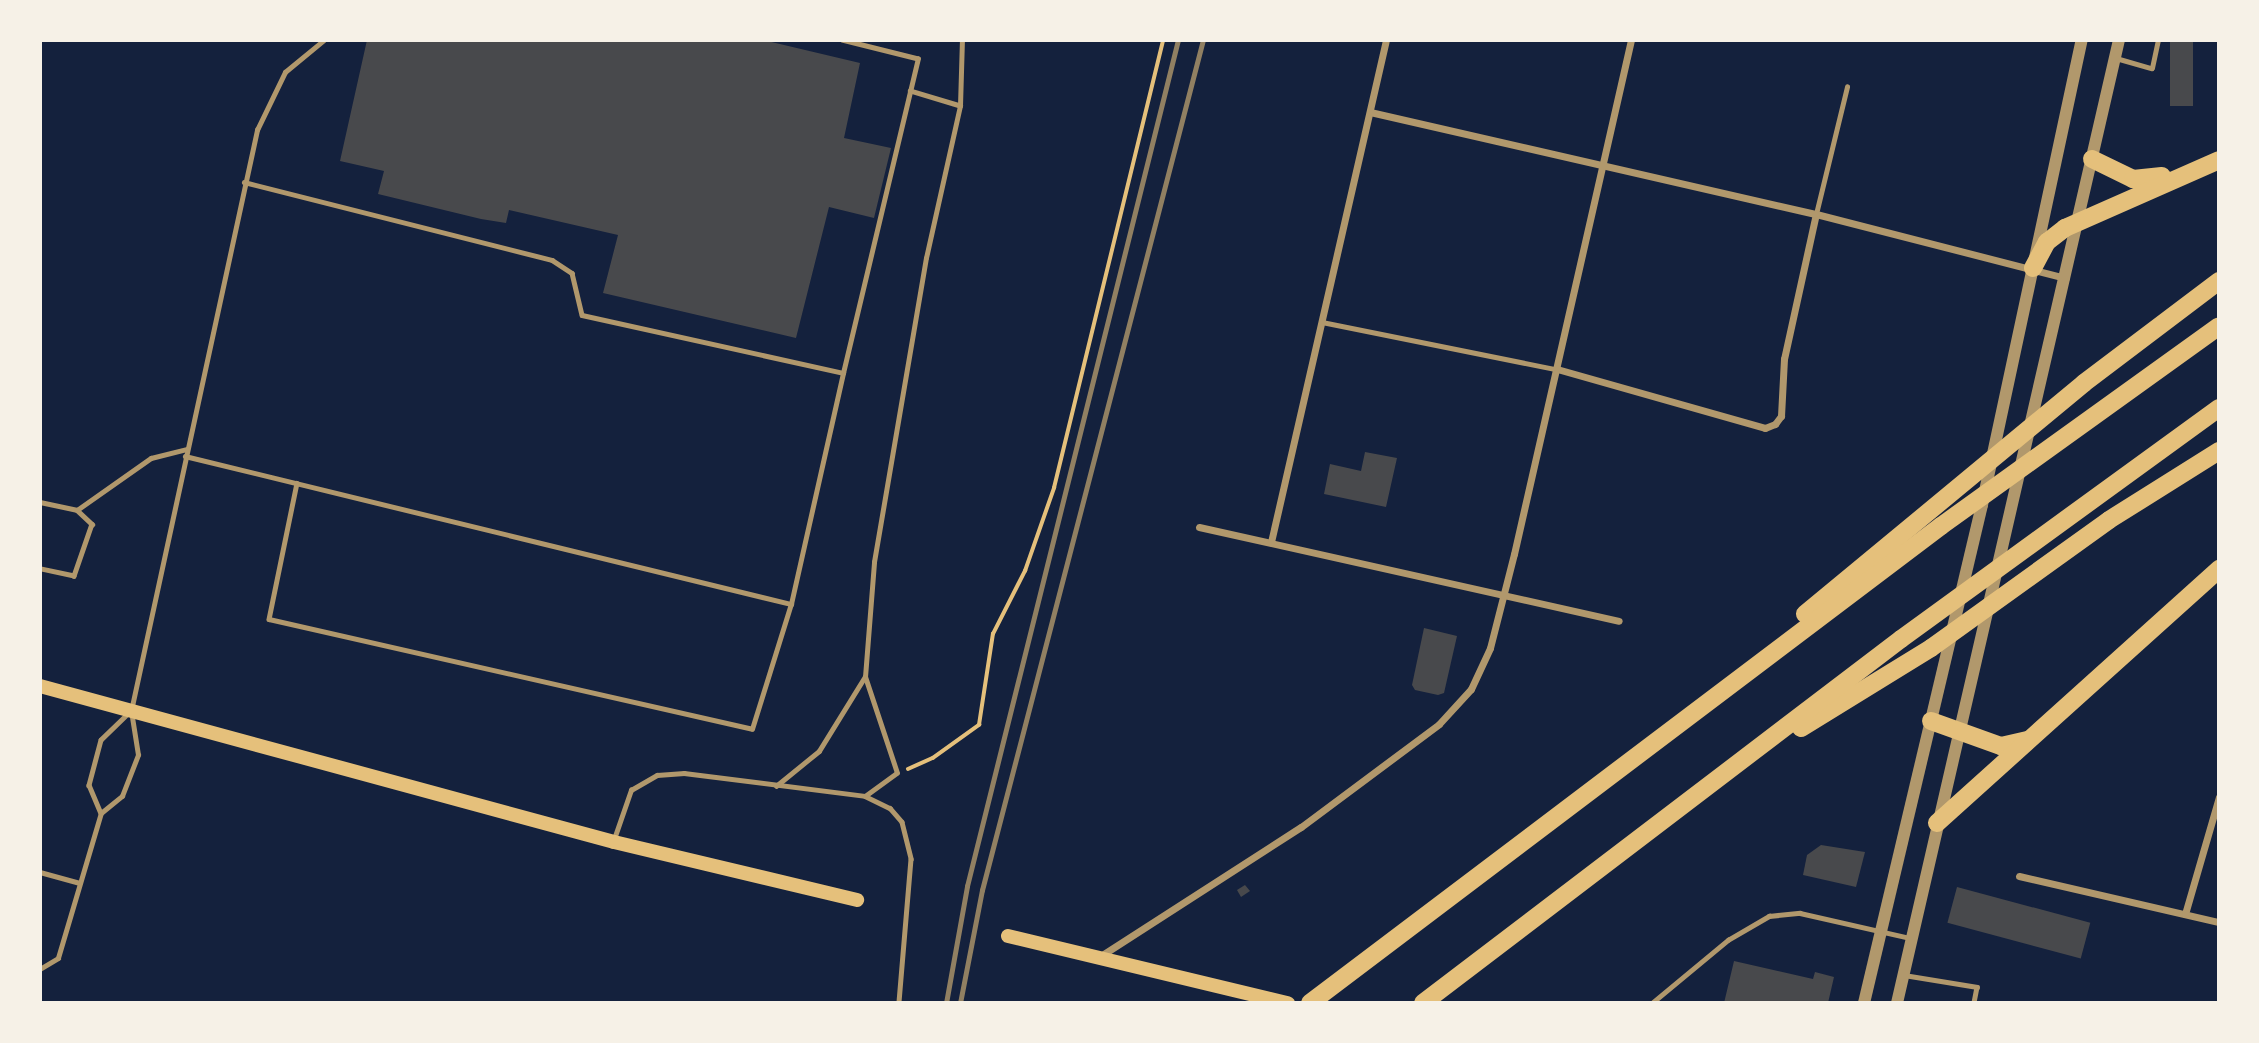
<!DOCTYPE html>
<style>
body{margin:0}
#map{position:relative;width:2259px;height:1043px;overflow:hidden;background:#14213d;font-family:"Crimson Pro",serif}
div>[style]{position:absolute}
.building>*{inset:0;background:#48494c;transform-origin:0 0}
.path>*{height:3.5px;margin:-1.75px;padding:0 1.75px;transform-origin:1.75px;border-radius:1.75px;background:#e5c07b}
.service>*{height:4.5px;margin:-2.25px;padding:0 2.25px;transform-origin:2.25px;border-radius:2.25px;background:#b1986c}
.minor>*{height:7px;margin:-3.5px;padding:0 3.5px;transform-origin:3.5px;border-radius:3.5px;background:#b1986c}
.tertiary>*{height:12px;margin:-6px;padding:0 6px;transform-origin:6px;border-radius:6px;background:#b1986c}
.secondary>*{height:14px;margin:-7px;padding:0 7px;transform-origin:7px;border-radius:7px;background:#e5c07b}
.motorway>*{height:18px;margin:-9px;padding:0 9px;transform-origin:9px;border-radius:9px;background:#e5c07b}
.rail>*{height:5px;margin:-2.5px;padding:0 2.5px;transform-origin:2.5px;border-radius:2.5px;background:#918062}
span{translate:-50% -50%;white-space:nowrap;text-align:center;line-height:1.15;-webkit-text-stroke:5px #f6f1e7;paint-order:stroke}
.frame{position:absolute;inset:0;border:42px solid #f6f1e7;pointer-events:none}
</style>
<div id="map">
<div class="building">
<i style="clip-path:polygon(367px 40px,763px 40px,860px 63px,844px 138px,891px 148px,874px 218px,829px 207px,796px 338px,603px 293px,618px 235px,509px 210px,506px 223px,481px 219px,378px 194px,384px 171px,340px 161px)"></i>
<i style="left:2170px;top:40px;width:23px;height:66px"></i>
<i style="clip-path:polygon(1365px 452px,1397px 458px,1386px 507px,1324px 494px,1330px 464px,1361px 471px)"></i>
<i style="clip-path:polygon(1424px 628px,1457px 636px,1444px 693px,1438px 695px,1415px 690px,1412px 685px)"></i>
<i style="clip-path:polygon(1821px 845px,1865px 852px,1856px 887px,1803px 875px,1807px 855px)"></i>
<i style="clip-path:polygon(1245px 885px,1250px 891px,1241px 897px,1237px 890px)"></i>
<i style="left:1957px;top:887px;width:138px;height:37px;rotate:15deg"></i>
<i style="clip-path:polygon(1734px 961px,1813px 979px,1815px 972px,1834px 977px,1828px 1003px,1724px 1003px)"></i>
</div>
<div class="path">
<i style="left:908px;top:769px;width:27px;rotate:-24deg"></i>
<i style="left:933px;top:758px;width:57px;rotate:-35.7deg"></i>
<i style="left:979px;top:725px;width:92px;rotate:-81.3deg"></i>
<i style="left:993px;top:634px;width:71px;rotate:-63.1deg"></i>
<i style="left:1025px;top:571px;width:88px;rotate:-70.7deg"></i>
<i style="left:1054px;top:488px;width:461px;rotate:-76.3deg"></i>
</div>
<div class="service">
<i style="left:2116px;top:58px;width:37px;rotate:16deg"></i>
<i style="left:2152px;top:68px;width:29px;rotate:-78deg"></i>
<i style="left:960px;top:106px;width:66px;rotate:-88.3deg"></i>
<i style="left:244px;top:182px;width:318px;rotate:14.2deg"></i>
<i style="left:552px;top:260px;width:24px;rotate:33deg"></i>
<i style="left:572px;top:273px;width:43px;rotate:76.6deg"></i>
<i style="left:582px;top:315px;width:267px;rotate:12.5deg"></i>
<i style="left:843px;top:373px;width:323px;rotate:-76.6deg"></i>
<i style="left:918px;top:59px;width:78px;rotate:-166deg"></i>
<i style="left:1816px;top:214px;width:131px;rotate:-76.3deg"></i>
<i style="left:1322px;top:322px;width:239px;rotate:11.4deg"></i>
<i style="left:185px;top:456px;width:624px;rotate:13.72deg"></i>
<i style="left:297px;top:483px;width:139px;rotate:101.6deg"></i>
<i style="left:269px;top:619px;width:495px;rotate:12.8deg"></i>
<i style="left:752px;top:729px;width:131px;rotate:-72.7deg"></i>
<i style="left:791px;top:604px;width:237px;rotate:-77.3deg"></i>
<i style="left:40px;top:502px;width:38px;rotate:12deg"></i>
<i style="left:77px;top:510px;width:21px;rotate:43deg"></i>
<i style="left:92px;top:524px;width:55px;rotate:109.1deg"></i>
<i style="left:74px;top:576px;width:35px;rotate:-168deg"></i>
<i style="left:77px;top:510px;width:90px;rotate:-35.1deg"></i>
<i style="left:151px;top:458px;width:37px;rotate:-14deg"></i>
<i style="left:128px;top:714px;width:37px;rotate:136deg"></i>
<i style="left:101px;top:740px;width:47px;rotate:104.9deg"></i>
<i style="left:89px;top:785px;width:30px;rotate:67deg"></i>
<i style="left:101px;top:813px;width:27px;rotate:-39deg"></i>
<i style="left:122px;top:796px;width:44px;rotate:-68.7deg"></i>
<i style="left:138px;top:755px;width:45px;rotate:-99deg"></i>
<i style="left:131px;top:711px;width:595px;rotate:-77.76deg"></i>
<i style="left:257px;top:130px;width:64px;rotate:-64.2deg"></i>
<i style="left:285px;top:72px;width:50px;rotate:-39.4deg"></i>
<i style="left:776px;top:786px;width:55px;rotate:-39.1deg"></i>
<i style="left:819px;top:751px;width:86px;rotate:-58.3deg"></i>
<i style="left:865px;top:796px;width:39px;rotate:-36deg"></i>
<i style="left:897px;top:773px;width:101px;rotate:-108.4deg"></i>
<i style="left:865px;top:677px;width:115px;rotate:-85.5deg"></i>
<i style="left:874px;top:562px;width:308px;rotate:-80.3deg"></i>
<i style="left:926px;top:258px;width:156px;rotate:-77.4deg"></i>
<i style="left:960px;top:106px;width:52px;rotate:-163.3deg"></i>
<i style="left:614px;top:839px;width:52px;rotate:-70.9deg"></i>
<i style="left:631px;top:790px;width:30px;rotate:-30deg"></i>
<i style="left:657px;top:775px;width:27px;rotate:-4deg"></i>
<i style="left:684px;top:773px;width:182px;rotate:7.2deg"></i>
<i style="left:865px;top:796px;width:28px;rotate:26deg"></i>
<i style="left:890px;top:808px;width:18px;rotate:49deg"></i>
<i style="left:902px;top:822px;width:38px;rotate:76deg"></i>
<i style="left:911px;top:859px;width:144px;rotate:94.8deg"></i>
<i style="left:40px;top:872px;width:41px;rotate:15.4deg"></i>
<i style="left:40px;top:969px;width:21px;rotate:-31deg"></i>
<i style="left:58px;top:958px;width:151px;rotate:-73.5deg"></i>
<i style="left:1904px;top:975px;width:74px;rotate:9.3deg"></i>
<i style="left:1977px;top:987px;width:16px;rotate:101deg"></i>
<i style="left:1652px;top:1003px;width:99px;rotate:-39.7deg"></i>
<i style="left:1728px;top:940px;width:48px;rotate:-30.3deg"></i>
<i style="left:1769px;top:916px;width:31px;rotate:-6deg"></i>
<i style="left:1800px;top:913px;width:113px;rotate:12.8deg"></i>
</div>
<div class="minor">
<i style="left:1370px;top:112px;width:458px;rotate:12.9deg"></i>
<i style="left:1816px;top:214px;width:258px;rotate:14.4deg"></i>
<i style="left:1557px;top:369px;width:216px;rotate:15.8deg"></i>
<i style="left:1765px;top:428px;width:11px;rotate:-22deg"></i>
<i style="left:1775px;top:424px;width:10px;rotate:-53deg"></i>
<i style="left:1781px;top:416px;width:57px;rotate:-87deg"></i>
<i style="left:1784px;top:359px;width:148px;rotate:-77.6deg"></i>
<i style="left:1199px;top:527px;width:430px;rotate:12.6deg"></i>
<i style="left:1271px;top:542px;width:515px;rotate:-77.1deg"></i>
<i style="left:2019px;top:876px;width:205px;rotate:13deg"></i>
<i style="left:2185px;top:914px;width:122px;rotate:-73.8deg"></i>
<i style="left:1099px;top:957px;width:240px;rotate:-32.8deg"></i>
<i style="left:1301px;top:827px;width:172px;rotate:-36.7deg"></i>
<i style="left:1439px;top:724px;width:47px;rotate:-47.6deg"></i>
<i style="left:1471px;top:689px;width:45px;rotate:-65.1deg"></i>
<i style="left:1490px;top:648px;width:97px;rotate:-75.7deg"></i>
<i style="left:1514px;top:554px;width:527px;rotate:-77.18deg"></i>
</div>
<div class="tertiary">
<i style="left:1864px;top:1003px;width:512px;rotate:-76.67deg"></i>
<i style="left:1982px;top:505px;width:476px;rotate:-77.9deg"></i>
<i style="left:1897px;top:1003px;width:988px;rotate:-77.02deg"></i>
</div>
<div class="secondary">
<i style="left:40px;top:686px;width:595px;rotate:15.2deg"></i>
<i style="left:614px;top:842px;width:250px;rotate:13.4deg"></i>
<i style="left:1008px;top:936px;width:288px;rotate:13.5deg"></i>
</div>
<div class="motorway">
<i style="left:2092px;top:159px;width:46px;rotate:26deg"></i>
<i style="left:2133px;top:179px;width:29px;rotate:-6deg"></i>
<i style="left:2033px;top:268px;width:30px;rotate:-62deg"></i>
<i style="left:2047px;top:242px;width:23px;rotate:-38deg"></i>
<i style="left:2065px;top:228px;width:168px;rotate:-23.8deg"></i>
<i style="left:1805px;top:614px;width:362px;rotate:-39.6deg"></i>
<i style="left:2084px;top:383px;width:169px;rotate:-37.1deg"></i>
<i style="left:1931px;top:721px;width:74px;rotate:19.7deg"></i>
<i style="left:2001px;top:746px;width:27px;rotate:-13deg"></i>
<i style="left:1801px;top:728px;width:153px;rotate:-31.6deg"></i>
<i style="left:1931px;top:648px;width:219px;rotate:-35.7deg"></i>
<i style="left:2109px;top:520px;width:130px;rotate:-32.1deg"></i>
<i style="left:1937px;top:823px;width:380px;rotate:-42deg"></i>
<i style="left:1310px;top:1003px;width:791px;rotate:-37.09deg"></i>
<i style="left:1941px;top:526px;width:342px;rotate:-35.7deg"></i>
<i style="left:1423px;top:1003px;width:601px;rotate:-37.29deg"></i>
<i style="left:1901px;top:639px;width:393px;rotate:-36deg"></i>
</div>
<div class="rail">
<i style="left:946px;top:1003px;width:119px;rotate:-79.8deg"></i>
<i style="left:967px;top:886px;width:872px;rotate:-76deg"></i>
<i style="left:960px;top:1003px;width:115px;rotate:-79deg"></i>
<i style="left:982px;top:890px;width:878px;rotate:-75.43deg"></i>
</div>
<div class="frame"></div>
</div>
